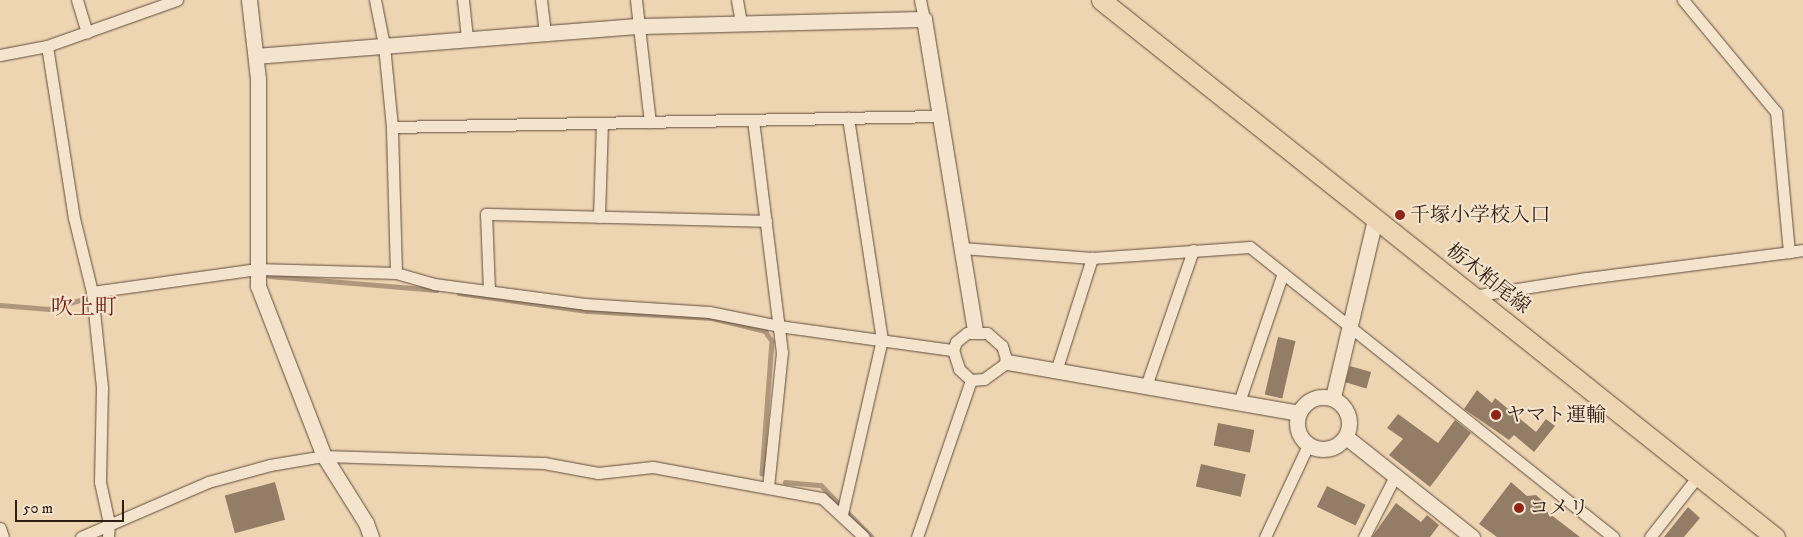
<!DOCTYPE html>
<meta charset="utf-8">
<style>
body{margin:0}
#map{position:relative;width:1803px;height:537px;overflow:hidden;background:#eed5b2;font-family:"IM FELL DW Pica","Noto Serif JP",serif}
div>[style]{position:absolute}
.stream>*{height:4.5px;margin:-2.25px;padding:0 2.25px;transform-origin:2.25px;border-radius:2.25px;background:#ae977c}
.building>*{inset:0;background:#937d66;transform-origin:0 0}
.roads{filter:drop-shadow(0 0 1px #604c3b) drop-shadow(0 0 1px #604c3b)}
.minor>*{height:11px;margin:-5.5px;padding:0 5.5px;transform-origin:5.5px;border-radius:5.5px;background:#f4e4cd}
.tertiary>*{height:15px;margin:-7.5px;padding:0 7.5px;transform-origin:7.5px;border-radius:7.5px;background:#f4e4cd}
.tertiary>.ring{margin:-7.5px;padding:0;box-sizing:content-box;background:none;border:15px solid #f4e4cd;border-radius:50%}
.primary>*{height:19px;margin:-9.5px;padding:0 9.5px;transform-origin:9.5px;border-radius:9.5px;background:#eed5b2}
.dots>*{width:14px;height:14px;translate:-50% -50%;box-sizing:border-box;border:2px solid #f4e4cd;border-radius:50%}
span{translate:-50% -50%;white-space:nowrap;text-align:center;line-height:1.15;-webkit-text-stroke:4px #f4e4cd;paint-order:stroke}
.poi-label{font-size:20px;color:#311e13}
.left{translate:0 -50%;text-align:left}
.street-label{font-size:20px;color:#311e13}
.quarter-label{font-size:22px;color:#7a1f14}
.scale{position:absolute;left:15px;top:500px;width:109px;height:22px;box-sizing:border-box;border:2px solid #311e13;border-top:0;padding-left:6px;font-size:15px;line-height:18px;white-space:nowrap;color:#311e13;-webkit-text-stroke:4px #f4e4cd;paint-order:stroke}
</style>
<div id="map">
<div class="stream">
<i style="left:269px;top:276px;width:168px;rotate:4.8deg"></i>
<i style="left:459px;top:293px;width:129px;rotate:8deg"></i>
<i style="left:587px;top:311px;width:125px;rotate:3.2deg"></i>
<i style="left:712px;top:318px;width:55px;rotate:13.8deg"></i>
<i style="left:765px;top:331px;width:12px;rotate:55deg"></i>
<i style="left:772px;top:341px;width:133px;rotate:94.3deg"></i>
<i style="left:0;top:305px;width:49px;rotate:4.7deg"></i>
<i style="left:49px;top:309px;width:37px;rotate:-16deg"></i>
<i style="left:785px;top:482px;width:36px;rotate:5deg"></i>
<i style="left:821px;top:485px;width:73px;rotate:45.6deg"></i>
</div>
<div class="building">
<i style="left:1278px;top:337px;width:18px;height:59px;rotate:13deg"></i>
<i style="left:1350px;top:366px;width:22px;height:17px;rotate:16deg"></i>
<i style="clip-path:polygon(1477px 390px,1492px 403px,1495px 398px,1536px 432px,1546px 419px,1555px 426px,1534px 452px,1514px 435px,1509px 440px,1464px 409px)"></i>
<i style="clip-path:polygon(1398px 414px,1438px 443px,1455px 420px,1471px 433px,1430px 487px,1389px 455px,1403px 439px,1387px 428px)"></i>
<i style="left:1218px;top:423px;width:37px;height:23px;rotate:11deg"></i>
<i style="left:1201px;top:464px;width:46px;height:23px;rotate:13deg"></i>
<i style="left:275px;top:482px;width:39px;height:52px;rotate:75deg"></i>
<i style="clip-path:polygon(1511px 482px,1527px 496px,1536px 495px,1546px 504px,1546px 511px,1580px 537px,1497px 537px,1479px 524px)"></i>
<i style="left:1327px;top:486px;width:43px;height:23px;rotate:26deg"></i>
<i style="clip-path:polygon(1396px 503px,1421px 522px,1427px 515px,1439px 525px,1430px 537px,1372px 537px)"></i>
<i style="clip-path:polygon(1688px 507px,1700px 518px,1684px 537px,1664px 537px)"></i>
</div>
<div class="roads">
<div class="minor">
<i style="left:77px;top:0;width:34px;rotate:73deg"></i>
<i style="left:463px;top:0;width:39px;rotate:84deg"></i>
<i style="left:541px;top:0;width:32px;rotate:83deg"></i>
<i style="left:636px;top:0;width:123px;rotate:83.5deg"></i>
<i style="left:737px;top:0;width:23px;rotate:80deg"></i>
<i style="left:920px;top:0;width:19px;rotate:78deg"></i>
<i style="left:1683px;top:0;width:146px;rotate:50.3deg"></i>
<i style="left:1776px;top:112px;width:141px;rotate:84.7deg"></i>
<i style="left:1789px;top:252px;width:14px;rotate:-8deg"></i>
<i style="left:47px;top:46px;width:174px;rotate:81.1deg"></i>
<i style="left:74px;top:218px;width:76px;rotate:76.3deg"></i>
<i style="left:92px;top:292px;width:96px;rotate:84deg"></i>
<i style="left:102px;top:387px;width:95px;rotate:91.2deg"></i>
<i style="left:100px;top:482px;width:42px;rotate:77.6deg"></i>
<i style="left:109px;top:523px;width:14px;rotate:94deg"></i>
<i style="left:0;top:55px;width:48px;rotate:-10.8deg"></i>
<i style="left:47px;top:46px;width:138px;rotate:-19.5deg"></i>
<i style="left:753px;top:120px;width:234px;rotate:82.9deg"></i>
<i style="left:782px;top:352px;width:136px;rotate:95.9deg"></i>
<i style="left:392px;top:127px;width:547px;rotate:-1.15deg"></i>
<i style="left:599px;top:217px;width:94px;rotate:-88.2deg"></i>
<i style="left:962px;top:248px;width:130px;rotate:4.4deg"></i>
<i style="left:1092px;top:258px;width:158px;rotate:-4deg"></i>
<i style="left:1250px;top:247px;width:465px;rotate:38.6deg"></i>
<i style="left:396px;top:273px;width:40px;rotate:16deg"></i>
<i style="left:434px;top:284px;width:152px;rotate:7.5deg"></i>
<i style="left:585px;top:304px;width:124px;rotate:3.7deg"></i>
<i style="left:709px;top:312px;width:71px;rotate:11.3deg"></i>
<i style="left:779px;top:326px;width:176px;rotate:7.9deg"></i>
<i style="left:489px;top:291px;width:77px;rotate:-92.2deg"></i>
<i style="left:486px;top:214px;width:280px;rotate:1.4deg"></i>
<i style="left:92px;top:292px;width:167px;rotate:-7.9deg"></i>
<i style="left:257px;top:269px;width:139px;rotate:1.6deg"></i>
<i style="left:396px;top:273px;width:146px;rotate:-91.6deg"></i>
<i style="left:392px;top:127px;width:82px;rotate:-95.6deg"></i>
<i style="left:384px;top:45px;width:46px;rotate:-101.3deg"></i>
<i style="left:1473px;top:296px;width:115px;rotate:-9deg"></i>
<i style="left:1587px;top:278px;width:204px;rotate:-7.3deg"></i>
<i style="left:1056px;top:371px;width:119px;rotate:-72.3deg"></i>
<i style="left:1146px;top:386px;width:144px;rotate:-70.9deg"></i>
<i style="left:1239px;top:402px;width:136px;rotate:-71.2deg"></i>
<i style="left:842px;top:514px;width:179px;rotate:-77.1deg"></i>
<i style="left:882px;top:340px;width:225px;rotate:-98.7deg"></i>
<i style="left:0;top:528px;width:9px;rotate:72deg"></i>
<i style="left:81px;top:537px;width:138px;rotate:-23.4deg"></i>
<i style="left:208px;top:482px;width:64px;rotate:-15.3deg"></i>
<i style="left:270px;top:465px;width:55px;rotate:-9.5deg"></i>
<i style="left:324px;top:456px;width:220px;rotate:1.8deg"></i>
<i style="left:544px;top:463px;width:55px;rotate:10.5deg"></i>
<i style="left:598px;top:473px;width:55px;rotate:-6.2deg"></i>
<i style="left:653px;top:467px;width:172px;rotate:10.4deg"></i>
<i style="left:822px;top:498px;width:57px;rotate:42.9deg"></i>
<i style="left:917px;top:537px;width:166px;rotate:-71deg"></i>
<i style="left:971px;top:380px;width:13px;rotate:-4deg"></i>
<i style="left:984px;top:379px;width:29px;rotate:-36deg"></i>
<i style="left:1007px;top:362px;width:17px;rotate:-107deg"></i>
<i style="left:1002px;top:346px;width:20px;rotate:-139deg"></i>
<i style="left:987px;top:333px;width:20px;rotate:180deg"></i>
<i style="left:967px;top:333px;width:14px;rotate:141deg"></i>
<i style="left:956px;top:342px;width:9px;rotate:111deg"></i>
<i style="left:953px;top:350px;width:20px;rotate:72deg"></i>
<i style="left:959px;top:369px;width:16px;rotate:43deg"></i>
<i style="left:1265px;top:537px;width:102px;rotate:-64.9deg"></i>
<i style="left:1364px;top:537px;width:66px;rotate:-63deg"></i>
<i style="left:1650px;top:537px;width:78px;rotate:-51.8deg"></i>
</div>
<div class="tertiary">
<i style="left:249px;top:0;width:80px;rotate:83.5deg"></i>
<i style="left:258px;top:79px;width:207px;rotate:90deg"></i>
<i style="left:258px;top:286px;width:182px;rotate:68.8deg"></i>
<i style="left:324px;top:456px;width:79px;rotate:57.9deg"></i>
<i style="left:366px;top:523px;width:15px;rotate:70deg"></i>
<i style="left:256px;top:56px;width:384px;rotate:-4.5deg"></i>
<i style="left:639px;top:26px;width:285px;rotate:-1.4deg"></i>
<i style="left:924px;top:19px;width:315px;rotate:80.7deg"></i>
<i style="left:1007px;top:362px;width:295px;rotate:9.9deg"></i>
<i class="ring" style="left:1297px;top:397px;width:37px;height:37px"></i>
<i style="left:1333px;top:397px;width:183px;rotate:-76.7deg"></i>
<i style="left:1346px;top:437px;width:161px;rotate:38.4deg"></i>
</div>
<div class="primary">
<i style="left:1101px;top:0;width:862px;rotate:38.55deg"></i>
</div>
</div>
<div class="dots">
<i style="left:1400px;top:215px;background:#8f2418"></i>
<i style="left:1496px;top:415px;background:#8f2418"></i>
<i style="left:1519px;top:508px;background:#8f2418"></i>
</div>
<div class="poi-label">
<span class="left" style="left:1410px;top:215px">千塚小学校入口</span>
<span class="left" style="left:1506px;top:415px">ヤマト運輸</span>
<span class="left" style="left:1529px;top:508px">コメリ</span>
</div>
<div class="street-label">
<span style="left:1488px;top:279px;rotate:38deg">栃木粕尾線</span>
</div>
<div class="quarter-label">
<span style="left:84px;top:308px">吹上町</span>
</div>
<div class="scale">50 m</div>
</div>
